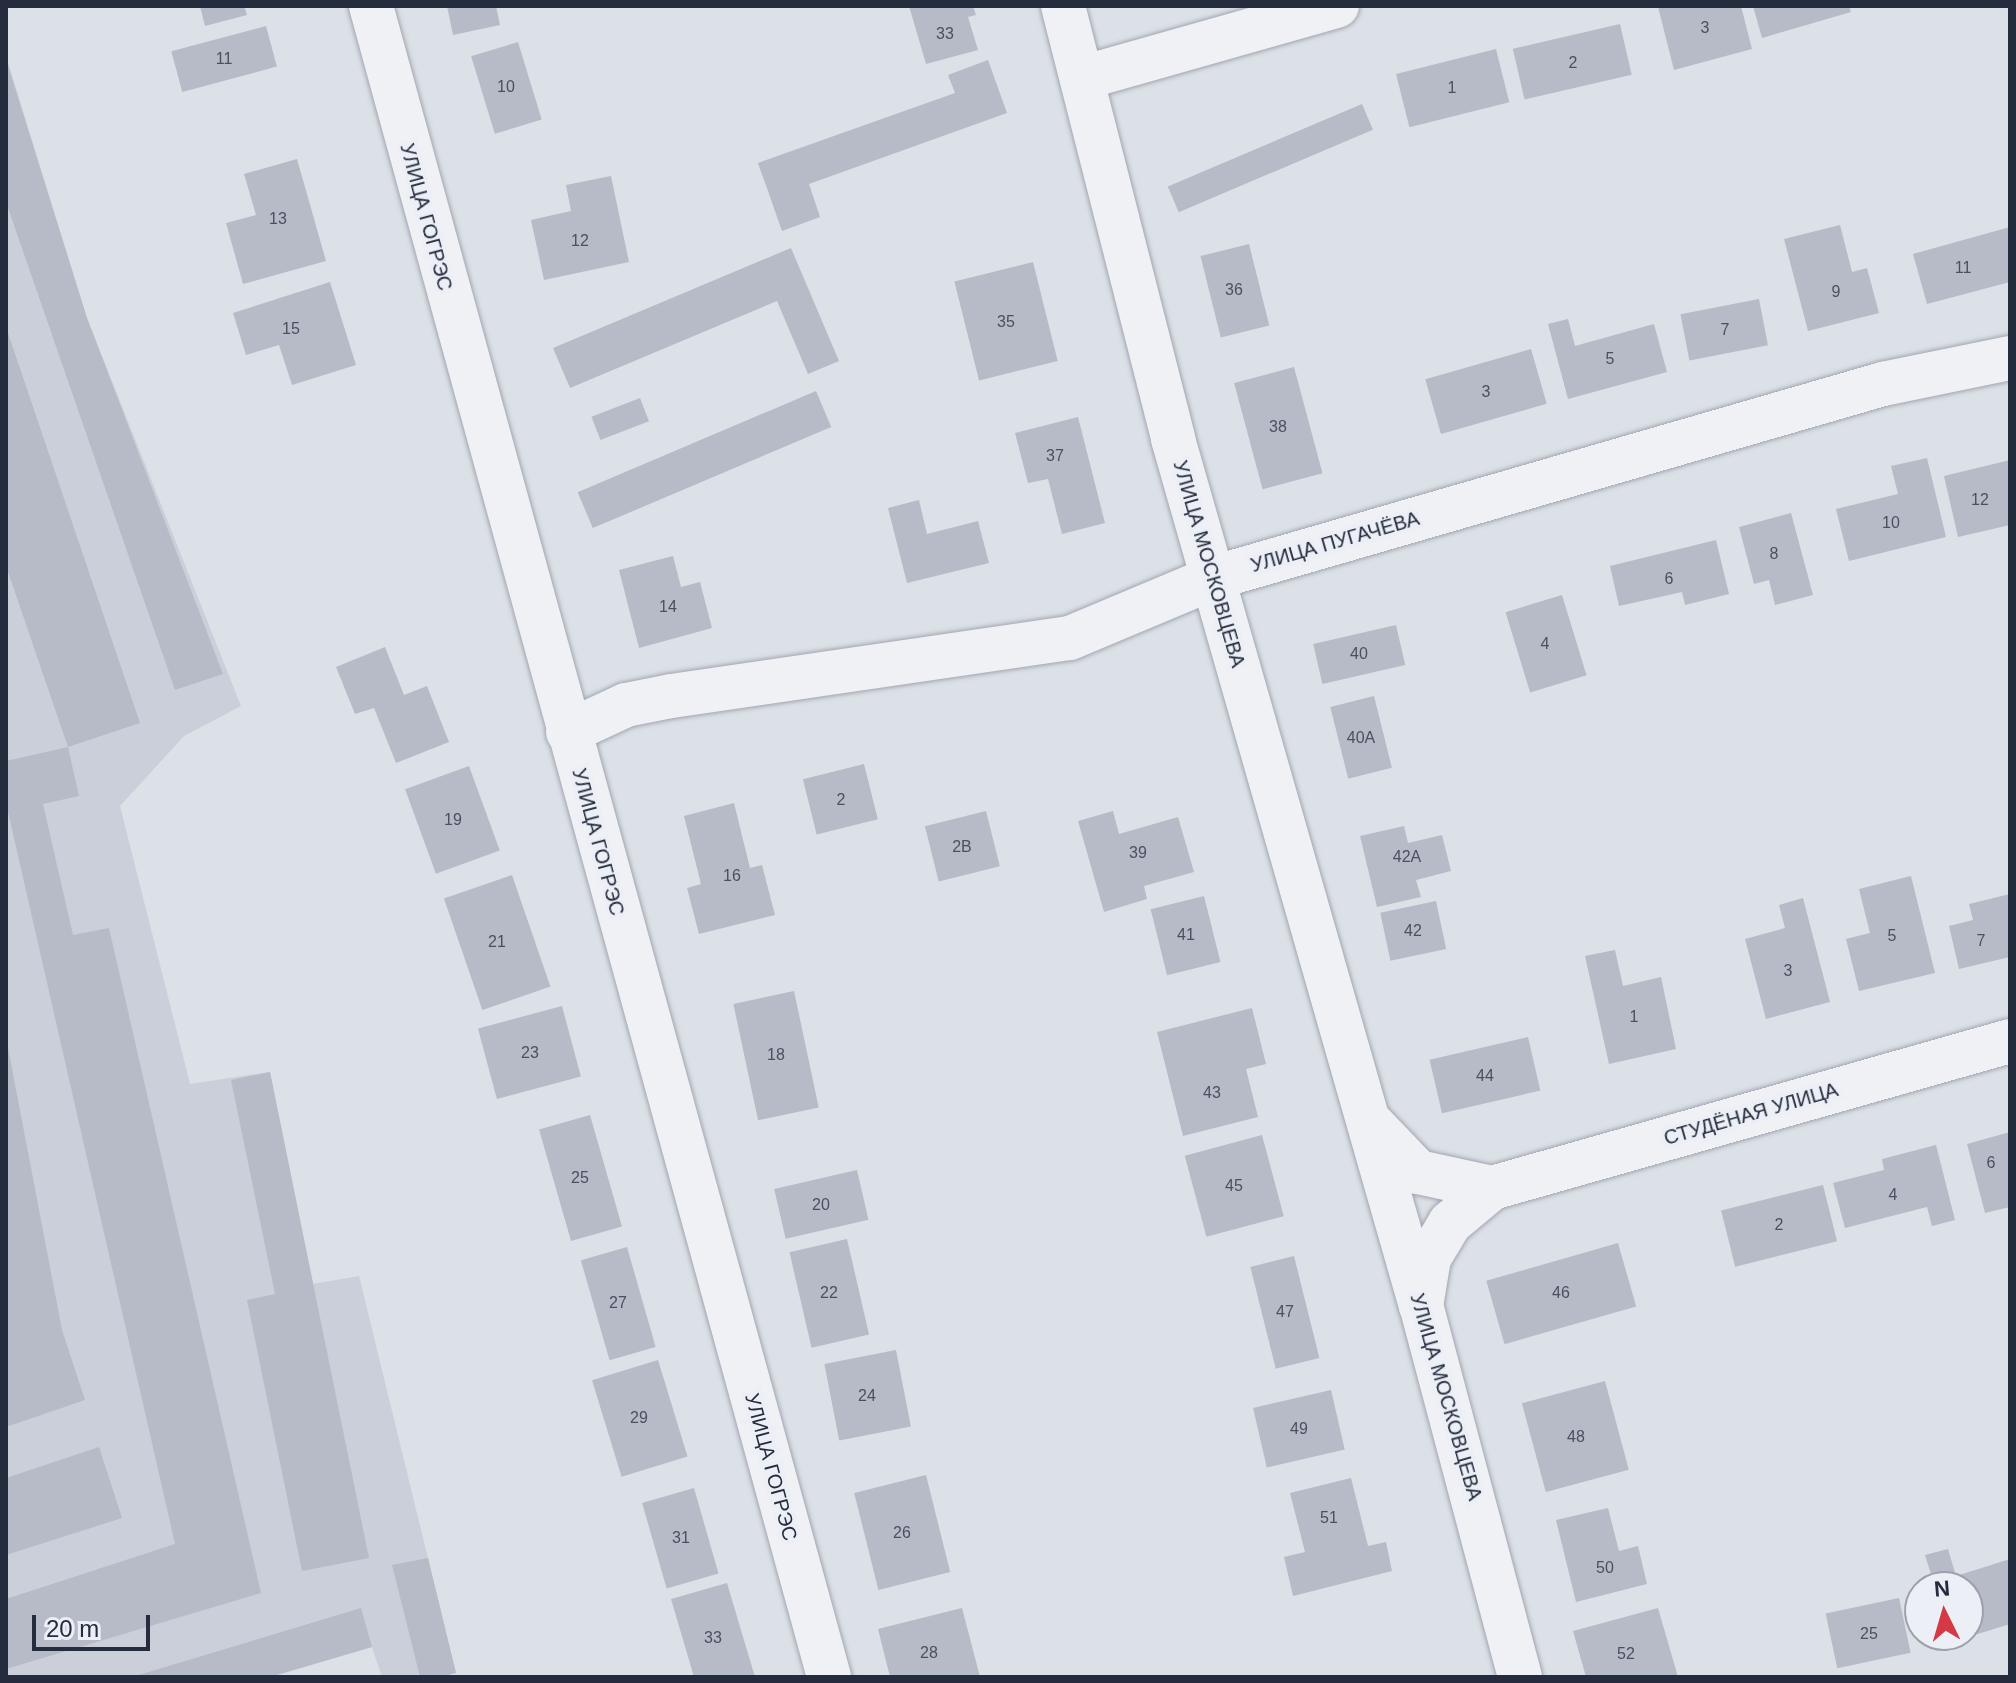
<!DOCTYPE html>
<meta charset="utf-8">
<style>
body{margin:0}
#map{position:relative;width:2016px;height:1683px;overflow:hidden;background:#dce0e7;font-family:Arial,sans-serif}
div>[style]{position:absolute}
.built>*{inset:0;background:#cacfd9}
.building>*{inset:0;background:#b6bbc7;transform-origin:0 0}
.roads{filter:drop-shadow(0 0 2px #a1a6b1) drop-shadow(0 0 2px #a1a6b1)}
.minor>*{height:44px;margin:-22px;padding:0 22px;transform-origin:22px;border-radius:22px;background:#eff1f5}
.tertiary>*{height:44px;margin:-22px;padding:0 22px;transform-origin:22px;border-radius:22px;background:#eff1f5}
span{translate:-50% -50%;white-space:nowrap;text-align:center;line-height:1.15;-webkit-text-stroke:8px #eceff5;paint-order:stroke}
.number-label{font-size:16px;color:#495060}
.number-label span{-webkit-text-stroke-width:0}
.street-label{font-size:20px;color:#252c3e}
.frame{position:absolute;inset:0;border:8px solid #252c3e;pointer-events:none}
.north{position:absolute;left:1904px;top:1571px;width:80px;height:80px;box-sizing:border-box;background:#eceff5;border:2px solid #9ca1ac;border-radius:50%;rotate:355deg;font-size:22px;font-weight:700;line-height:32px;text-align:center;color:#252c3e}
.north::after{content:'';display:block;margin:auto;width:28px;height:36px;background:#d33a45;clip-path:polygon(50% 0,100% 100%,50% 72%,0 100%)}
.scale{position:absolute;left:32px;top:1615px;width:118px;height:36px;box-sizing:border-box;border:4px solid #252c3e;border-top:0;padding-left:10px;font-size:24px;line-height:28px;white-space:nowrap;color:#252c3e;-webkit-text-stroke:6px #eceff5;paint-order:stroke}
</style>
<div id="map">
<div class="built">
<i style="clip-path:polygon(6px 56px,87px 318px,241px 706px,184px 736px,120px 806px,190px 1084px,270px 1072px,313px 1284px,359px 1276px,456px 1673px,382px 1677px,372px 1647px,270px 1677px,6px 1677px)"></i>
</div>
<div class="building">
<i style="clip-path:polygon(200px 6px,244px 6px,247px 15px,205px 26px)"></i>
<i style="clip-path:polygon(447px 6px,496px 6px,500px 25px,453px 35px)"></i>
<i style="clip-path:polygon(909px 6px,973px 6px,976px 15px,968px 17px,978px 50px,926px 64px)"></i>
<i style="clip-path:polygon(1741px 6px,1752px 49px,1674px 70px,1658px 7px)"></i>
<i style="clip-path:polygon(1753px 6px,1849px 6px,1851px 12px,1762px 38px)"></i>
<i style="left:1620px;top:24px;width:52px;height:110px;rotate:77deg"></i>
<i style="left:266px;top:26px;width:42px;height:98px;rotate:75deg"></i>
<i style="left:518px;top:42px;width:81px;height:49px;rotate:73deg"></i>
<i style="left:1496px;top:49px;width:55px;height:103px;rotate:76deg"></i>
<i style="clip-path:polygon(6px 59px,87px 318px,223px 674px,175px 690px,6px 202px)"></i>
<i style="clip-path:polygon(988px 60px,1007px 113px,809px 184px,820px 217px,782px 231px,758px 163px,955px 93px,948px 75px)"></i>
<i style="left:1362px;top:104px;width:28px;height:211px;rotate:67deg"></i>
<i style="clip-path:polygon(297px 159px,326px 261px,243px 284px,226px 223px,256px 215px,244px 174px)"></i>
<i style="clip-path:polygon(611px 176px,629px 262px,544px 280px,531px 220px,571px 211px,566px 185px)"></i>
<i style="clip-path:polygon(1840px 225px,1852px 272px,1867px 268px,1879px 313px,1808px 331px,1784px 239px)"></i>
<i style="clip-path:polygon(2010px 227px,2010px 282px,1927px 304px,1913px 254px)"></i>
<i style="left:1249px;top:244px;width:84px;height:50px;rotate:76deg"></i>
<i style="clip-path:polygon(791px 248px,839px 361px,808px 374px,777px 301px,570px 388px,553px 348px)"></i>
<i style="left:1033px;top:262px;width:102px;height:81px;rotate:76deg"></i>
<i style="clip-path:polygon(330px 282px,356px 365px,292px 385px,279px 345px,246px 355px,233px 313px)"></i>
<i style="left:1759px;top:299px;width:47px;height:80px;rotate:79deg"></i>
<i style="clip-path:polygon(1568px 319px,1575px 346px,1654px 324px,1667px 372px,1568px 399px,1548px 324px)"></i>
<i style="clip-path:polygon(7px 330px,140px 723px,68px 747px,6px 566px)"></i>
<i style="left:1531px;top:349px;width:57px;height:110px;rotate:74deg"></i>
<i style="left:1294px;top:367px;width:110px;height:62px;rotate:75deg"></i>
<i style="left:816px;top:391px;width:39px;height:259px;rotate:67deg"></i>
<i style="left:640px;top:398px;width:25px;height:52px;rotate:69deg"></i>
<i style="clip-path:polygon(1078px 417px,1105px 523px,1062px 534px,1048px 479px,1028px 483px,1015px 433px)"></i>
<i style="clip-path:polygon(1927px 458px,1946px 537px,1849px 561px,1836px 509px,1898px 494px,1891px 466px)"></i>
<i style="clip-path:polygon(2010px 460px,2010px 525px,1958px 537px,1944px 476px)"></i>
<i style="clip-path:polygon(919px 500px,927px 534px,978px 521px,989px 563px,907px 583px,888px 508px)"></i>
<i style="clip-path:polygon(1791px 513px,1813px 595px,1775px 605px,1769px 580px,1754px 584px,1739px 527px)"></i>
<i style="clip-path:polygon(1716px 540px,1729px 594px,1685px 605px,1682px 592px,1619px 606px,1610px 566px)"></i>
<i style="clip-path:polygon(673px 556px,681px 587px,700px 582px,712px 628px,639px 648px,619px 570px)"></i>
<i style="left:1562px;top:595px;width:84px;height:59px;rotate:73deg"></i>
<i style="left:1396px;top:625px;width:41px;height:85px;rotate:77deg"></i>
<i style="clip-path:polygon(385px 647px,404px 695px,427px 686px,449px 742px,396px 763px,374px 708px,355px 714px,336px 667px)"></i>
<i style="left:1374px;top:696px;width:74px;height:45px;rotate:76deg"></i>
<i style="clip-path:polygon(68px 747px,79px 796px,43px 804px,73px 935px,109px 928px,261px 1593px,6px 1669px,6px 1599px,175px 1544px,6px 803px,6px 761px)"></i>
<i style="left:864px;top:764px;width:57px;height:63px;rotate:76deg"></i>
<i style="left:469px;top:766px;width:90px;height:68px;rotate:70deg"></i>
<i style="clip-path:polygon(734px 803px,750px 868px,762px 865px,775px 915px,699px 934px,687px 888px,701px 884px,684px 816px)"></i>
<i style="left:986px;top:811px;width:57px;height:63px;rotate:76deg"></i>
<i style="clip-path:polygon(1113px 811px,1119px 834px,1178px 817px,1194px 872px,1144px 886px,1147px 899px,1104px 912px,1078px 821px)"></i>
<i style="clip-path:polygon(1404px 826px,1408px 843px,1442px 835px,1451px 871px,1416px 880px,1421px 897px,1377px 907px,1360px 836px)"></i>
<i style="left:512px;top:875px;width:118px;height:72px;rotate:71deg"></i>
<i style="clip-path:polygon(1911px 876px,1935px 973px,1859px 991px,1846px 939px,1870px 933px,1859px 889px)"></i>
<i style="clip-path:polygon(2010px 894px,2010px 957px,1959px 969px,1949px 926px,1973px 920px,1969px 904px)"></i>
<i style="left:1204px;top:896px;width:68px;height:55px;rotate:76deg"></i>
<i style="clip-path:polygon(1803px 898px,1830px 1002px,1766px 1019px,1745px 939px,1785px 928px,1779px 905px)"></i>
<i style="left:1436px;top:901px;width:49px;height:57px;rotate:78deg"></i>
<i style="clip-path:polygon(1615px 950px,1623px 986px,1661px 977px,1676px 1049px,1609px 1064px,1585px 956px)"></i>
<i style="left:794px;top:991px;width:119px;height:62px;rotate:78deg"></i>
<i style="left:562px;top:1006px;width:73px;height:87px;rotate:75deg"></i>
<i style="clip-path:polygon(1252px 1008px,1266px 1064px,1246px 1069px,1258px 1117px,1183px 1136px,1157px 1032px)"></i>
<i style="clip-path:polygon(6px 1037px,62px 1330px,85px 1400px,6px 1427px)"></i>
<i style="left:1528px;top:1037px;width:55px;height:101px;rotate:77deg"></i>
<i style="clip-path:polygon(270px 1072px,369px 1558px,302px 1571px,247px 1300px,275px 1294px,231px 1080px)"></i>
<i style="left:590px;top:1115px;width:116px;height:53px;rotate:74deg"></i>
<i style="clip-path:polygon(2010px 1132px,2010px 1207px,1985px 1213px,1967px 1144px)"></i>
<i style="left:1262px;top:1135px;width:84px;height:80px;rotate:75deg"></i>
<i style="clip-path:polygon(1936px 1145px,1955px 1220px,1932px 1226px,1927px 1207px,1845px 1228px,1833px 1183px,1884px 1170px,1882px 1159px)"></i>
<i style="left:857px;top:1170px;width:51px;height:85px;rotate:77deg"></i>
<i style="left:1823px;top:1185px;width:58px;height:105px;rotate:76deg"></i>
<i style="left:847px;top:1239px;width:98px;height:59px;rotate:77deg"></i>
<i style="left:1618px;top:1243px;width:66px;height:137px;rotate:74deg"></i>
<i style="left:627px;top:1247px;width:104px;height:48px;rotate:74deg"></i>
<i style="left:1294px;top:1256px;width:105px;height:45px;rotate:76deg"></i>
<i style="left:896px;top:1350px;width:78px;height:73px;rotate:79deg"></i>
<i style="left:658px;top:1360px;width:101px;height:69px;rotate:73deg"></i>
<i style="left:1605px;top:1381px;width:92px;height:86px;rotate:75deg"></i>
<i style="left:1331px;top:1390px;width:61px;height:80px;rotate:77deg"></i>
<i style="clip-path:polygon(99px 1447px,122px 1518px,6px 1555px,6px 1478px)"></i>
<i style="left:926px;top:1475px;width:100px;height:74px;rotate:76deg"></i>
<i style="clip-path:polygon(1351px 1478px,1368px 1546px,1386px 1542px,1392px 1571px,1293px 1596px,1284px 1557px,1305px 1552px,1290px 1493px)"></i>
<i style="left:694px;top:1488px;width:89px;height:54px;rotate:74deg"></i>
<i style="clip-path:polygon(1608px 1508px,1619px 1551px,1638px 1546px,1647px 1584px,1576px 1602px,1556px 1520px)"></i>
<i style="clip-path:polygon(1948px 1549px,1956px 1576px,2010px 1559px,2010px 1624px,1952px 1642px,1950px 1635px,1968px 1635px,1968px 1587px,1935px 1587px,1925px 1555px)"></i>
<i style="clip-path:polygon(428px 1558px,456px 1673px,440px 1677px,420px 1677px,392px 1565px)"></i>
<i style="clip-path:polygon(727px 1583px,755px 1677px,694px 1677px,671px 1599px)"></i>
<i style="left:1899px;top:1598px;width:56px;height:75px;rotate:78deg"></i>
<i style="clip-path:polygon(361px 1608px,372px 1647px,270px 1677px,132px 1677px)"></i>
<i style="clip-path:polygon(962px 1608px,980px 1677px,890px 1677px,878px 1629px)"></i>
<i style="clip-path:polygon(1658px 1608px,1678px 1677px,1586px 1677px,1573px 1631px)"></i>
</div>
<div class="roads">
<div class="minor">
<i style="left:371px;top:6px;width:1733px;rotate:74.67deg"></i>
<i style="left:1063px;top:6px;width:447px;rotate:75.7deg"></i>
<i style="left:1173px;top:439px;width:902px;rotate:74.04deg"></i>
<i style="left:1082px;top:78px;width:265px;rotate:-15.8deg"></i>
<i style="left:568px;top:732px;width:64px;rotate:-25deg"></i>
<i style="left:626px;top:705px;width:46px;rotate:-11.3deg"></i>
<i style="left:671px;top:696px;width:403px;rotate:-8.3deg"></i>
<i style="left:1070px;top:638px;width:155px;rotate:-22.8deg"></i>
<i style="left:1213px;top:578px;width:698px;rotate:-16.15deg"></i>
<i style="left:1883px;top:384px;width:130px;rotate:-11.6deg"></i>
<i style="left:1374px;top:1126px;width:64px;rotate:46.3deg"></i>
<i style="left:1418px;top:1172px;width:76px;rotate:12.2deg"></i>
</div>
<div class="tertiary">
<i style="left:1520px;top:1677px;width:384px;rotate:-104.9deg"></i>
<i style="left:1421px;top:1306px;width:49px;rotate:-80.5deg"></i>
<i style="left:1429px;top:1258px;width:41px;rotate:-59deg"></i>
<i style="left:1450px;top:1223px;width:55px;rotate:-39.8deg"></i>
<i style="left:1492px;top:1188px;width:538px;rotate:-15.84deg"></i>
</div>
</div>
<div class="number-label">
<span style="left:1705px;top:28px">3</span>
<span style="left:945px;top:34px">33</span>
<span style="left:224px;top:59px">11</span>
<span style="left:1573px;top:63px">2</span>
<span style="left:506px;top:87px">10</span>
<span style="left:1452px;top:88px">1</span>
<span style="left:278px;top:219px">13</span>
<span style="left:580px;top:241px">12</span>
<span style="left:1963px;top:268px">11</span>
<span style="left:1234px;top:290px">36</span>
<span style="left:1836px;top:292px">9</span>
<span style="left:1006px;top:322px">35</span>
<span style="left:291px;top:329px">15</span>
<span style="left:1725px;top:330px">7</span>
<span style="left:1610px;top:359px">5</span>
<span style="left:1486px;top:392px">3</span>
<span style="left:1278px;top:427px">38</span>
<span style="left:1055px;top:456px">37</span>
<span style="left:1980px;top:500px">12</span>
<span style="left:1891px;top:523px">10</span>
<span style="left:1774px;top:554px">8</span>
<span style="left:1669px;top:579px">6</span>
<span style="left:668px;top:607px">14</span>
<span style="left:1545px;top:644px">4</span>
<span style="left:1359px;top:654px">40</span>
<span style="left:1361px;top:738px">40А</span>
<span style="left:841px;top:800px">2</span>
<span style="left:453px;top:820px">19</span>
<span style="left:962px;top:847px">2В</span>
<span style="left:1138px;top:853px">39</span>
<span style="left:1407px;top:857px">42А</span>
<span style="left:732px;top:876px">16</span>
<span style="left:1413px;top:931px">42</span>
<span style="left:1186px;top:935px">41</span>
<span style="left:1892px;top:936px">5</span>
<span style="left:1981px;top:941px">7</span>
<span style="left:497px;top:942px">21</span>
<span style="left:1788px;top:971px">3</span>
<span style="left:1634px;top:1017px">1</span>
<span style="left:530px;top:1053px">23</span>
<span style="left:776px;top:1055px">18</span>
<span style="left:1485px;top:1076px">44</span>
<span style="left:1212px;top:1093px">43</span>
<span style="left:1991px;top:1163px">6</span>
<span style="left:580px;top:1178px">25</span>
<span style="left:1234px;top:1186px">45</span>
<span style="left:1893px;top:1195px">4</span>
<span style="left:821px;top:1205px">20</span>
<span style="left:1779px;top:1225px">2</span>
<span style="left:829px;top:1293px">22</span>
<span style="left:1561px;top:1293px">46</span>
<span style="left:618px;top:1303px">27</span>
<span style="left:1285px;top:1312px">47</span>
<span style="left:867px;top:1396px">24</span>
<span style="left:639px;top:1418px">29</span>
<span style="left:1299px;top:1429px">49</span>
<span style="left:1576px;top:1437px">48</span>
<span style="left:1329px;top:1518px">51</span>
<span style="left:902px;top:1533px">26</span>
<span style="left:681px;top:1538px">31</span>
<span style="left:1605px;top:1568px">50</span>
<span style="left:1869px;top:1634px">25</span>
<span style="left:713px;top:1638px">33</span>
<span style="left:929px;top:1653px">28</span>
<span style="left:1626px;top:1654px">52</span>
</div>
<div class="street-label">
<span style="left:426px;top:217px;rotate:75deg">УЛИЦА ГОГРЭС</span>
<span style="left:1335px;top:542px;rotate:-16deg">УЛИЦА ПУГАЧЁВА</span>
<span style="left:1209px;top:564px;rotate:74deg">УЛИЦА МОСКОВЦЕВА</span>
<span style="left:598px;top:842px;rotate:75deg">УЛИЦА ГОГРЭС</span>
<span style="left:1751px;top:1114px;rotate:-16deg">СТУДЁНАЯ УЛИЦА</span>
<span style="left:1446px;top:1397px;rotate:74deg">УЛИЦА МОСКОВЦЕВА</span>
<span style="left:771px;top:1467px;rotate:75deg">УЛИЦА ГОГРЭС</span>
</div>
<div class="frame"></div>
<div class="north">N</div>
<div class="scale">20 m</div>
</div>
